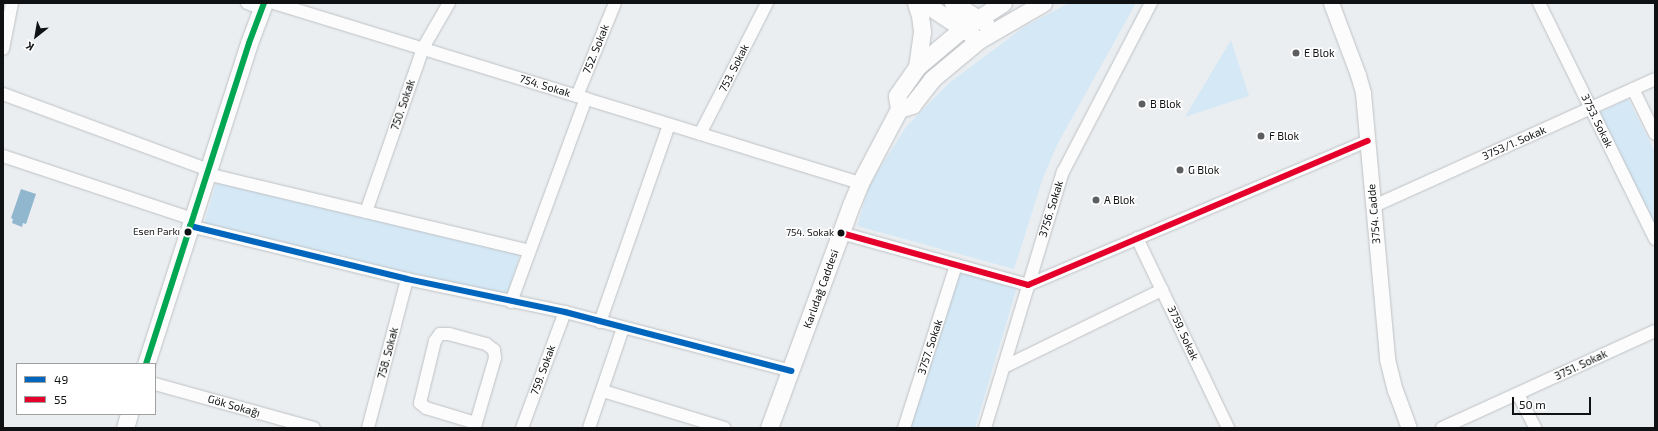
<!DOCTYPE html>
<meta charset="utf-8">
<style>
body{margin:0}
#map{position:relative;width:1658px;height:431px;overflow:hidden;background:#ebeef1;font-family:"Exo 2",sans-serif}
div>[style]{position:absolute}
.green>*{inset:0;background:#d4e8f6}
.water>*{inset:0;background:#91b7cf}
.roads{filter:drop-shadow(0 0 1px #bec1c3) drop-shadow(0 0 1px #bec1c3)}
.minor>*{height:12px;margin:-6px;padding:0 6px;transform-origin:6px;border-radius:6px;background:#fcfcfd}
.tertiary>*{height:15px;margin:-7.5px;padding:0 7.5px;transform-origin:7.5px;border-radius:7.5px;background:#fcfcfd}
.secondary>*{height:17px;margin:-8.5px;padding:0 8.5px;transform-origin:8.5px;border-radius:8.5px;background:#fcfcfd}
.bus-1>*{height:6px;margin:-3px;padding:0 3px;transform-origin:3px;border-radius:3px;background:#0065bd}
.bus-2>*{height:6px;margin:-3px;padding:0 3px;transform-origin:3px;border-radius:3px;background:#e4002b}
.bus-3>*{height:6px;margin:-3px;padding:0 3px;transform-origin:3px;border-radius:3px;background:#00a651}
.dots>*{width:11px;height:11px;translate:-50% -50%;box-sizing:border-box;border:2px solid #fff;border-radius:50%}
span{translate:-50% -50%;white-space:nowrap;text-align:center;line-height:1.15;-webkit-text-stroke:3px #fff;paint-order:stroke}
.bus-label{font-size:10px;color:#0f1112}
.right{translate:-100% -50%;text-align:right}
.street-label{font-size:11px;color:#0f1112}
.poi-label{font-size:11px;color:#0f1112}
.left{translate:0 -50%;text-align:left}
.frame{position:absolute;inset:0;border:4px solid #0f1112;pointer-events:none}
.legend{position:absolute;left:16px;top:363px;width:140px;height:52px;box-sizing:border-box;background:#fff;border:1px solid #9fa0a0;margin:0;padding:5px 7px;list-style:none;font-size:12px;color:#0f1112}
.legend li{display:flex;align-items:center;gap:8px;height:20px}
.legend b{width:20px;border:1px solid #9fa0a0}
.north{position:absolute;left:16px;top:16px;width:40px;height:40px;-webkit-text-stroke:3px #fff;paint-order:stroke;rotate:211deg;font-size:11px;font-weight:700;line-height:16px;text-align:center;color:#0f1112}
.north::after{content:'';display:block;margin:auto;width:14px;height:18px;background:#0f1112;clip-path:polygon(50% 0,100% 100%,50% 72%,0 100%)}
.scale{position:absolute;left:1512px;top:397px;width:79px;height:18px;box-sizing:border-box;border:2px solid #0f1112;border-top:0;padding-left:5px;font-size:12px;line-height:14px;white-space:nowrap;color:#0f1112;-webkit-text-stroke:3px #fff;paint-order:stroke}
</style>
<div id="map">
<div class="green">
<i style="clip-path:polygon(1069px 3px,1136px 3px,1058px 143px,1043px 178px,1014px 269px,857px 226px,870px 184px,906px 127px,949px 83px,1024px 27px)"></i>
<i style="clip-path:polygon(1231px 40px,1249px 96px,1185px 117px)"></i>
<i style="clip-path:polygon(1628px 99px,1655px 152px,1655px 227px,1599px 113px)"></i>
<i style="clip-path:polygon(217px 180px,520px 254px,508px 292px,503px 296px,204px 224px)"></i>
<i style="clip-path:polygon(959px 269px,1017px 287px,975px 428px,909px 428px)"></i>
</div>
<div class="water">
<i style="clip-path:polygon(21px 189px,36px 194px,26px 224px,23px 223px,22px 227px,12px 223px,13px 219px,11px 218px)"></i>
</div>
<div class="roads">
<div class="minor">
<i style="left:247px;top:3px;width:16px;rotate:22deg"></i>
<i style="left:274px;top:3px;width:613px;rotate:17.08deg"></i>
<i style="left:1539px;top:3px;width:263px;rotate:63.8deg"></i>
<i style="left:3px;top:49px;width:47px;rotate:-78.9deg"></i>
<i style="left:1633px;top:89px;width:50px;rotate:63.9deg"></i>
<i style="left:3px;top:94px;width:219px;rotate:20.3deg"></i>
<i style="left:577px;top:96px;width:100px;rotate:-67.8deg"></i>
<i style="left:700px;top:134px;width:147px;rotate:-62.9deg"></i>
<i style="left:3px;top:156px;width:199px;rotate:18.4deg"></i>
<i style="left:207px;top:174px;width:331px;rotate:13.4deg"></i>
<i style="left:1374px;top:206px;width:308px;rotate:-24.3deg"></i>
<i style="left:366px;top:212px;width:174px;rotate:-70.8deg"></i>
<i style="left:423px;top:48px;width:52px;rotate:-60deg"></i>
<i style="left:190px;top:226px;width:223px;rotate:13.7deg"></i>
<i style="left:407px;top:279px;width:161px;rotate:11.8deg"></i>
<i style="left:565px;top:312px;width:234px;rotate:14.6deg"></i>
<i style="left:841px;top:233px;width:194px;rotate:15.5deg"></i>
<i style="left:1028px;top:285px;width:369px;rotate:-23deg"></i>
<i style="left:1137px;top:238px;width:211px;rotate:64.4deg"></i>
<i style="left:511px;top:302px;width:217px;rotate:-69.8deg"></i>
<i style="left:600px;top:322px;width:209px;rotate:-70.7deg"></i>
<i style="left:1004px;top:367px;width:176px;rotate:-26deg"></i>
<i style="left:155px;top:384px;width:165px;rotate:15.5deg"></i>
<i style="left:603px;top:391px;width:127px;rotate:16.9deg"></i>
<i style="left:1518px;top:394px;width:38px;rotate:63deg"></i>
<i style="left:368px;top:428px;width:154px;rotate:-75.3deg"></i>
<i style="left:474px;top:428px;width:5px;rotate:-68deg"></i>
<i style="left:476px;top:423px;width:68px;rotate:-73.7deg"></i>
<i style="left:495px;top:358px;width:8px;rotate:-97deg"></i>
<i style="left:494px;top:350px;width:10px;rotate:-143deg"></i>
<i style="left:486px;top:344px;width:38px;rotate:-165deg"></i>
<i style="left:449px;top:334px;width:9px;rotate:180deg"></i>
<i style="left:440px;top:334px;width:9px;rotate:126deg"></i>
<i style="left:435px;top:341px;width:64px;rotate:103.6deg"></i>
<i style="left:420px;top:403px;width:8px;rotate:40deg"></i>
<i style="left:426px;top:408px;width:52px;rotate:16.7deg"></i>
<i style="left:522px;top:428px;width:124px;rotate:-69.7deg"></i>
<i style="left:589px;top:428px;width:106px;rotate:-71.2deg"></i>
<i style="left:904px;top:428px;width:171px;rotate:-72.3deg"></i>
<i style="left:985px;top:428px;width:268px;rotate:-73.1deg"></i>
<i style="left:1063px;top:172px;width:191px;rotate:-62.5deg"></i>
<i style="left:1442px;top:428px;width:234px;rotate:-24.5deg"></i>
</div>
<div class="tertiary">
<i style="left:1331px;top:3px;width:77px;rotate:69.4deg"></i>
<i style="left:1358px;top:75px;width:19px;rotate:74deg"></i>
<i style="left:1363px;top:93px;width:267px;rotate:84.8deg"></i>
<i style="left:1387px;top:359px;width:32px;rotate:76deg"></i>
<i style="left:1395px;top:390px;width:40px;rotate:69.8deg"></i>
</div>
<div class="secondary">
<i style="left:916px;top:3px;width:13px;rotate:72deg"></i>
<i style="left:920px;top:15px;width:17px;rotate:83deg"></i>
<i style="left:922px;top:32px;width:35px;rotate:98deg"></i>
<i style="left:924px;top:3px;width:56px;rotate:33.4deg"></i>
<i style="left:953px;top:3px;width:38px;rotate:32deg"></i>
<i style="left:1003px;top:3px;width:49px;rotate:147.6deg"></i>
<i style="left:962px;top:29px;width:59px;rotate:139.8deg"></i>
<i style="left:917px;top:67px;width:35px;rotate:125deg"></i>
<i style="left:897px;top:96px;width:13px;rotate:81deg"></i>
<i style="left:899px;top:109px;width:14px;rotate:-17deg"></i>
<i style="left:912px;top:105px;width:33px;rotate:-52deg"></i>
<i style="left:932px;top:79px;width:61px;rotate:-39.7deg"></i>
<i style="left:979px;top:40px;width:74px;rotate:-30deg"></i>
<i style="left:146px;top:364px;width:337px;rotate:-72.2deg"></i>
<i style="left:249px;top:43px;width:43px;rotate:-69.4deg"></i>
<i style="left:125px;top:428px;width:15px;rotate:-74deg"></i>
<i style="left:769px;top:428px;width:240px;rotate:-69.8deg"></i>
<i style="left:852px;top:203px;width:22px;rotate:-68deg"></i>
<i style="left:860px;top:183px;width:84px;rotate:-62.2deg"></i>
</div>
</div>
<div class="bus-1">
<i style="left:190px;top:226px;width:223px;rotate:13.7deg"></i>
<i style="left:407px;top:279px;width:161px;rotate:11.8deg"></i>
<i style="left:565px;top:312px;width:234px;rotate:14.6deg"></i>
</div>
<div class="bus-2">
<i style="left:841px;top:233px;width:194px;rotate:15.5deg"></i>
<i style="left:1028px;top:285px;width:369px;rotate:-23deg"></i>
</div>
<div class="bus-3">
<i style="left:146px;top:364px;width:337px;rotate:-72.2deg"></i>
<i style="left:249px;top:43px;width:43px;rotate:-69.4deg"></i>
</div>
<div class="dots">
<i style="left:1296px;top:53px;background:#5c5e60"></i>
<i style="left:1142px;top:104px;background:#5c5e60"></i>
<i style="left:1261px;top:136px;background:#5c5e60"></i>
<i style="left:1180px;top:170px;background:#5c5e60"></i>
<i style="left:1096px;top:200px;background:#5c5e60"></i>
<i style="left:188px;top:232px;background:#0f1112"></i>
<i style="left:841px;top:233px;background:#0f1112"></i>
</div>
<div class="bus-label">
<span class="right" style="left:180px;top:232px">Esen Parkı</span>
<span class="right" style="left:834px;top:233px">754. Sokak</span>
</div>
<div class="street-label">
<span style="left:596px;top:49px;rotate:-68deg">752. Sokak</span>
<span style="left:734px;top:68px;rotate:-63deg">753. Sokak</span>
<span style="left:545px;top:86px;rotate:17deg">754. Sokak</span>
<span style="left:403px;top:105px;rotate:-71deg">750. Sokak</span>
<span style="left:1597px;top:121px;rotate:64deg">3753. Sokak</span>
<span style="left:1514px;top:143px;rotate:-24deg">3753/1. Sokak</span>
<span style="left:1051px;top:209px;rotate:-73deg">3756. Sokak</span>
<span style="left:1374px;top:214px;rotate:-95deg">3754. Cadde</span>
<span style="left:821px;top:289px;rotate:-70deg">Karlıdağ Caddesi</span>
<span style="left:1183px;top:333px;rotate:65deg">3759. Sokak</span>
<span style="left:930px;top:347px;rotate:-72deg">3757. Sokak</span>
<span style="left:388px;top:353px;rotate:-75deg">758. Sokak</span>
<span style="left:1581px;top:365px;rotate:-25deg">3751. Sokak</span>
<span style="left:543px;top:370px;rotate:-70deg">759. Sokak</span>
<span style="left:234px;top:406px;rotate:16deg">Gök Sokağı</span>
</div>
<div class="poi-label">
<span class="left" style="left:1304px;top:53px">E Blok</span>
<span class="left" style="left:1150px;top:104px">B Blok</span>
<span class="left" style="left:1269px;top:136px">F Blok</span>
<span class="left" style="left:1188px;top:170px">G Blok</span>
<span class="left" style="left:1104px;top:200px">A Blok</span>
</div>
<div class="frame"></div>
<ul class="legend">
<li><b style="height:5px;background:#0065bd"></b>49</li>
<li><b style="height:5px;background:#e4002b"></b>55</li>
</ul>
<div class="north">K</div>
<div class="scale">50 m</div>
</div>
